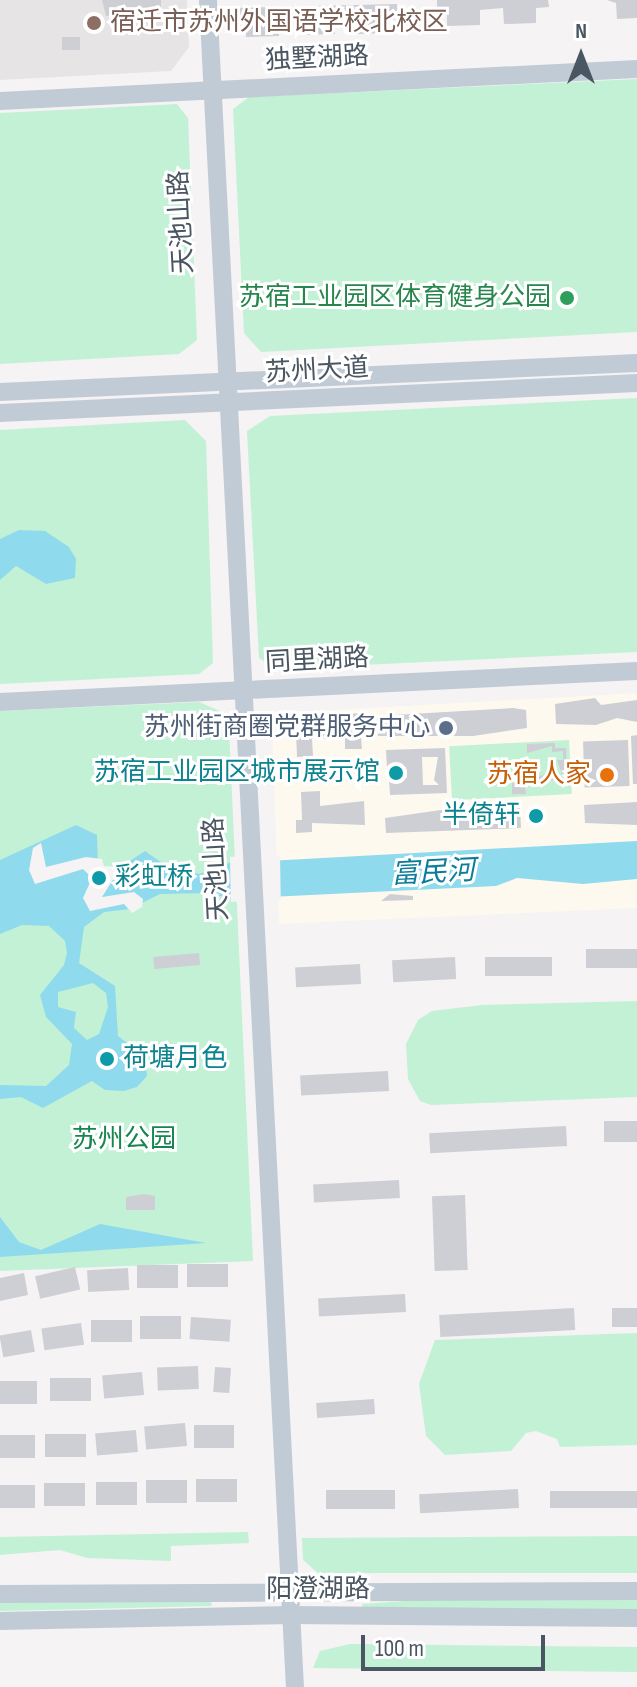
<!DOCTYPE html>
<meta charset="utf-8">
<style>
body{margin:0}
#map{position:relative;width:637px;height:1687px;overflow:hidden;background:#f5f3f3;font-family:"Sofia Sans Condensed","Noto Sans SC",sans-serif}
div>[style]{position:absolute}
.commercial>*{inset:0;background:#fdf9ef}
.education>*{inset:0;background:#e6e4e5}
.green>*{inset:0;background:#c3f1d5;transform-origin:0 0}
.water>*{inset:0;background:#90daee}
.pier>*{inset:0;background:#f5f3f3;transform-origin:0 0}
.building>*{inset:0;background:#cdcfd5;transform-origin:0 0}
.secondary>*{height:18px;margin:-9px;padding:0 9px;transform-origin:9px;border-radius:9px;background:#c1cbd6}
.dots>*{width:22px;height:22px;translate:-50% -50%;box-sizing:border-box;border:4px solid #fff;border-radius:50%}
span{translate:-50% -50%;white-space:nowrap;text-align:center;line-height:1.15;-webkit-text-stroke:6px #fff;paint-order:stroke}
.education-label{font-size:26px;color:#785e54}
.left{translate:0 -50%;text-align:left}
.street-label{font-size:26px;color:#4a5661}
.leisure-label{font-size:26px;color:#27864d}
.right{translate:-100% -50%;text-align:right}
.service-label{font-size:26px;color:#4e5e75}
.culture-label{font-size:26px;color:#0d838f}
.food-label{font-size:26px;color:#c56008}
.park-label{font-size:26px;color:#17864f}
.water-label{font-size:28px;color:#0c7c9b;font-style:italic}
.north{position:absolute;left:541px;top:16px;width:80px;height:80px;-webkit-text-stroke:6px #fff;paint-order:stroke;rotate:0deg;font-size:22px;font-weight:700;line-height:32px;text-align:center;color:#4a5661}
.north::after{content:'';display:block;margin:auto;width:28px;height:36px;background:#4a5661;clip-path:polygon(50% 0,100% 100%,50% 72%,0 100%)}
.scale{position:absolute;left:361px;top:1635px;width:184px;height:36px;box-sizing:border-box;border:4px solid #4a5661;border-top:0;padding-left:10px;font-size:24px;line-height:28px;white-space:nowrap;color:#4a5661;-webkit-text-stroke:6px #fff;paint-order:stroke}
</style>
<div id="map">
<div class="commercial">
<i style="clip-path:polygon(637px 693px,637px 908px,279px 924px,272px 725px,278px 713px)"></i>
</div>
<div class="education">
<i style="clip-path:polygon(0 0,187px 0,189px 47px,171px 71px,0 80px)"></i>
</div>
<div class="green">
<i style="clip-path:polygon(637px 79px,637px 332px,261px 352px,244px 333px,233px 109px,249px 97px)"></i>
<i style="clip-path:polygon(177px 104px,188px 118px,197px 340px,179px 354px,0 364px,0 113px)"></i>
<i style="clip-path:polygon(637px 398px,637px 652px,276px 669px,259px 658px,247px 431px,270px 416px)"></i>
<i style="clip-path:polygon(185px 420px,206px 441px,213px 663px,199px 674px,0 684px,0 430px)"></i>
<i style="clip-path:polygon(199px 702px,222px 712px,229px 729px,253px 1261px,0 1271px,0 711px)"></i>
<i style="left:569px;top:740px;width:54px;height:120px;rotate:87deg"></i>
<i style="clip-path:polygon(637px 1001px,637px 1097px,431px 1105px,420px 1101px,408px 1079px,406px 1044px,418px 1020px,432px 1011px,482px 1005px)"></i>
<i style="clip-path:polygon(637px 1333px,637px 1445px,560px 1447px,557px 1439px,536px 1431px,526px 1433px,511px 1451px,445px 1455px,426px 1436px,419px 1384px,435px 1340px)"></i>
<i style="clip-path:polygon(248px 1532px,249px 1543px,171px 1546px,171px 1561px,87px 1558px,60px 1550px,0 1555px,0 1537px)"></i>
<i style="clip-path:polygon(637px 1536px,637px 1573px,318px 1573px,303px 1560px,302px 1538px)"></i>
<i style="clip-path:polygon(477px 1596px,637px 1596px,637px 1611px,364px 1611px,362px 1604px)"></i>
<i style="clip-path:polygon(210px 1598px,212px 1606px,0 1611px,0 1599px)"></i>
<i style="clip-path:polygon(350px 1644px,637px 1647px,637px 1672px,313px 1668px,320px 1651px)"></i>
</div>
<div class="water">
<i style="clip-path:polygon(19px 530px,45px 531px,69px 547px,76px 559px,75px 578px,46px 584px,16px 566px,0 580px,0 539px)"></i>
<i style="clip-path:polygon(evenodd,76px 825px,97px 835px,98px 865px,116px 870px,145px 851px,168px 867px,199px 874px,229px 863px,637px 841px,637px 879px,583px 884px,517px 878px,496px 886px,230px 899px,210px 893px,160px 894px,130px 909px,104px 912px,84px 927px,79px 963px,115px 986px,118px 1036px,145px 1057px,147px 1076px,137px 1087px,124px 1091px,105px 1090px,92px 1081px,43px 1108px,21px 1097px,0 1099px,0 1085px,46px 1086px,69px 1065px,72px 1044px,46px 1017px,40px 995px,64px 965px,67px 953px,65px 941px,49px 926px,22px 925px,0 934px,0 860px,76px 825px,93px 983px,106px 993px,108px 1007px,99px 1034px,87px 1040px,74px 1028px,76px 1012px,58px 1007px,58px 992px,93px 983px)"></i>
<i style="clip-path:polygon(0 1217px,19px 1242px,41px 1250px,100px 1224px,206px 1243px,0 1257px)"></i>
</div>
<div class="pier">
<i style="clip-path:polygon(41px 843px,46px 867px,86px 857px,102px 859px,104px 866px,121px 867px,102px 897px,134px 892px,143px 899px,142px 907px,132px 913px,124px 904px,90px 911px,83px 898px,92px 878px,83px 869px,35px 884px,29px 870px,33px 848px)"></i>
<i style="left:280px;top:856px;width:45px;height:50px;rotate:89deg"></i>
</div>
<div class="building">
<i style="clip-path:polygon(102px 0,161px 0,161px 10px,106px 16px)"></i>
<i style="clip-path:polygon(437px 0,548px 0,549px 7px,536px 8px,536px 23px,504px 24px,503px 8px,480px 10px,480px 25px,447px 26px,447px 11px,437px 11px)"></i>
<i style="clip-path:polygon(607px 0,637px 0,637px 18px,617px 19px,616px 3px)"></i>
<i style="clip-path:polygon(397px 4px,397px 19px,386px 20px,386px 33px,358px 34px,358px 17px,347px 17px,335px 19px,335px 34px,302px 35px,302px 19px,278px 21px,279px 36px,246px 37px,246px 21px,236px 22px,236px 8px)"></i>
<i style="left:62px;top:37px;width:18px;height:13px"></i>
<i style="clip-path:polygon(595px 698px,601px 705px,637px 700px,637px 722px,617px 718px,596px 725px,556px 724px,555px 704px)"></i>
<i style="clip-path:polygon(513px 708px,526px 710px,527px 728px,473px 736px,378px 736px,377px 716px)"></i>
<i style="clip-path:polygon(359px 713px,362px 749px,345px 749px,345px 738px,312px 739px,313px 756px,297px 757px,296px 732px,312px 731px,311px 718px)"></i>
<i style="clip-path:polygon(637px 735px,637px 784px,633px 784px,631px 736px)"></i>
<i style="left:628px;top:740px;width:46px;height:45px;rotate:88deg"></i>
<i style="clip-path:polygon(555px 743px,555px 748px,566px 748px,567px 781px,547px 780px,525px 787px,526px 794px,512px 794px,512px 783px,548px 774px,563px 777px,557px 760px,563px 760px,563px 751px,552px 752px,552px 746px,527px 753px,527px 744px)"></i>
<i style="clip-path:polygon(evenodd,445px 748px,447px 793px,390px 795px,389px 779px,407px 778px,406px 767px,387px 768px,386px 750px,445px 748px,422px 757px,438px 757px,434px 780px,439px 785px,423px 785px,422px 757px)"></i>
<i style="clip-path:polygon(320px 791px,320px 806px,364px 801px,365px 825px,312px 823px,312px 832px,296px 833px,296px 820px,302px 820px,301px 792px)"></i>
<i style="clip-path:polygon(637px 802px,637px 825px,585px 823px,584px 805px)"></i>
<i style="clip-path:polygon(455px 808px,456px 814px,520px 808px,521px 828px,386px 833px,385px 818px)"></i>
<i style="left:543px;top:809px;width:14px;height:16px;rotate:86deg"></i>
<i style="clip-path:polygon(390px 894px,413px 896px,413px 900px,381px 901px)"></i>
<i style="left:637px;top:949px;width:19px;height:51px;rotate:90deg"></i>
<i style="left:199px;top:953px;width:12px;height:46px;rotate:85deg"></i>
<i style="left:455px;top:957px;width:22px;height:63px;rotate:87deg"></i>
<i style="left:552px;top:957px;width:19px;height:67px;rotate:90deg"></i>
<i style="left:360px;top:964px;width:20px;height:65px;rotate:87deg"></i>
<i style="left:388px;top:1071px;width:20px;height:88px;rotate:87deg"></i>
<i style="left:637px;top:1121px;width:21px;height:33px;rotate:90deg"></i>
<i style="left:566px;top:1126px;width:20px;height:137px;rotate:87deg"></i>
<i style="left:399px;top:1180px;width:18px;height:86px;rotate:87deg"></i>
<i style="clip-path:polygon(144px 1194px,155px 1196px,155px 1210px,126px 1210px,126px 1197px)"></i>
<i style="left:465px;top:1195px;width:75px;height:33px;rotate:88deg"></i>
<i style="left:187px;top:1264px;width:41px;height:23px"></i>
<i style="left:178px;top:1265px;width:23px;height:41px;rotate:90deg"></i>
<i style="left:75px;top:1267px;width:23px;height:41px;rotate:77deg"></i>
<i style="left:128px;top:1268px;width:22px;height:41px;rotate:87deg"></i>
<i style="clip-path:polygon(24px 1273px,28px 1295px,0 1301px,0 1278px)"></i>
<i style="left:405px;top:1294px;width:18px;height:87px;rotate:87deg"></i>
<i style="left:574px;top:1308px;width:22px;height:135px;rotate:87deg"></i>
<i style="left:637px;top:1308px;width:19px;height:25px;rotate:90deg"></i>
<i style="left:181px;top:1316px;width:23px;height:41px;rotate:90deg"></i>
<i style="left:191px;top:1317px;width:40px;height:22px;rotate:4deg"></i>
<i style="left:91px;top:1320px;width:41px;height:22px"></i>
<i style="left:81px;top:1323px;width:22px;height:40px;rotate:82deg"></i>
<i style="left:31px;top:1330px;width:22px;height:32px;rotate:80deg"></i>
<i style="left:198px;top:1366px;width:23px;height:41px;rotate:88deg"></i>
<i style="left:215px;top:1367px;width:16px;height:25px;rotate:4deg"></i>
<i style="left:142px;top:1372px;width:23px;height:40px;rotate:85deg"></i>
<i style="left:50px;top:1378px;width:41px;height:23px"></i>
<i style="left:37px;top:1381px;width:23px;height:37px;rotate:90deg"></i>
<i style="left:374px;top:1399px;width:15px;height:58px;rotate:86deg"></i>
<i style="left:185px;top:1423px;width:23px;height:41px;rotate:85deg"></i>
<i style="left:194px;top:1425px;width:40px;height:23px"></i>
<i style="left:136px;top:1430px;width:22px;height:41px;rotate:85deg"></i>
<i style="left:86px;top:1434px;width:23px;height:41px;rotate:90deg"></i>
<i style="left:35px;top:1435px;width:23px;height:35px;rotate:90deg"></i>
<i style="left:237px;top:1479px;width:23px;height:41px;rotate:90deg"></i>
<i style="left:187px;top:1480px;width:23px;height:41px;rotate:90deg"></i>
<i style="left:96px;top:1482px;width:41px;height:23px"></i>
<i style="left:85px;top:1483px;width:23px;height:41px;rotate:90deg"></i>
<i style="left:0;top:1485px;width:35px;height:23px"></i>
<i style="left:518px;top:1489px;width:19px;height:99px;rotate:87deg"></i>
<i style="left:395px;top:1490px;width:19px;height:69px;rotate:90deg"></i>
<i style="left:637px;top:1491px;width:17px;height:87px;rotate:90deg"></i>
</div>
<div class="secondary">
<i style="left:208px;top:0;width:1689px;rotate:87.05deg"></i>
<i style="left:0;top:101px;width:638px;rotate:-2.88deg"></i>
<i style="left:0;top:392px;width:638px;rotate:-2.61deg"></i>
<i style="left:0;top:413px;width:638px;rotate:-2.7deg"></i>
<i style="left:0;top:702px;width:638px;rotate:-2.79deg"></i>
<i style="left:0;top:1594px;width:637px;rotate:-0.27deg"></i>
<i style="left:0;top:1621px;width:291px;rotate:-1.2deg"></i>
<i style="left:291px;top:1615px;width:346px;rotate:0.5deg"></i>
</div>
<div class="dots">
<i style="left:94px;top:23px;background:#8d6e63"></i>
<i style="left:567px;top:298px;background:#2e9e5b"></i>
<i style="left:446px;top:728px;background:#5c6f8a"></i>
<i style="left:396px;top:773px;background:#0f9aa8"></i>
<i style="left:607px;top:775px;background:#e8710a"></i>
<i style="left:536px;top:816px;background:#0f9aa8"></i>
<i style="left:99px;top:878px;background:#0f9aa8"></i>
<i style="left:107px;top:1059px;background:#0f9aa8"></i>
</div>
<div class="education-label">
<span class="left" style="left:110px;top:23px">宿迁市苏州外国语学校北校区</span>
</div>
<div class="street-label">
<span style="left:317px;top:59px;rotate:-3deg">独墅湖路</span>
<span style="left:182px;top:222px;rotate:-93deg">天池山路</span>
<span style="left:317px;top:371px;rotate:-3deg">苏州大道</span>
<span style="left:317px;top:661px;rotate:-3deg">同里湖路</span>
<span style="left:217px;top:869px;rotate:-93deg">天池山路</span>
<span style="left:318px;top:1590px">阳澄湖路</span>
</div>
<div class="leisure-label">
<span class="right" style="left:551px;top:298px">苏宿工业园区体育健身公园</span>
</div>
<div class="service-label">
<span class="right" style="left:430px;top:728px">苏州街商圈党群服务中心</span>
</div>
<div class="culture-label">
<span class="right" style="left:380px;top:773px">苏宿工业园区城市展示馆</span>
<span class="right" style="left:520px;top:816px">半倚轩</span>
<span class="left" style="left:115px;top:878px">彩虹桥</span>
<span class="left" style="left:123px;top:1059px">荷塘月色</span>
</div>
<div class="food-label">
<span class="right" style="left:591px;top:775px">苏宿人家</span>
</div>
<div class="park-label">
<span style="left:124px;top:1140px">苏州公园</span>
</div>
<div class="water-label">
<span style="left:433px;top:873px;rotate:-3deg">富民河</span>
</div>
<div class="north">N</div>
<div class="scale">100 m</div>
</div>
